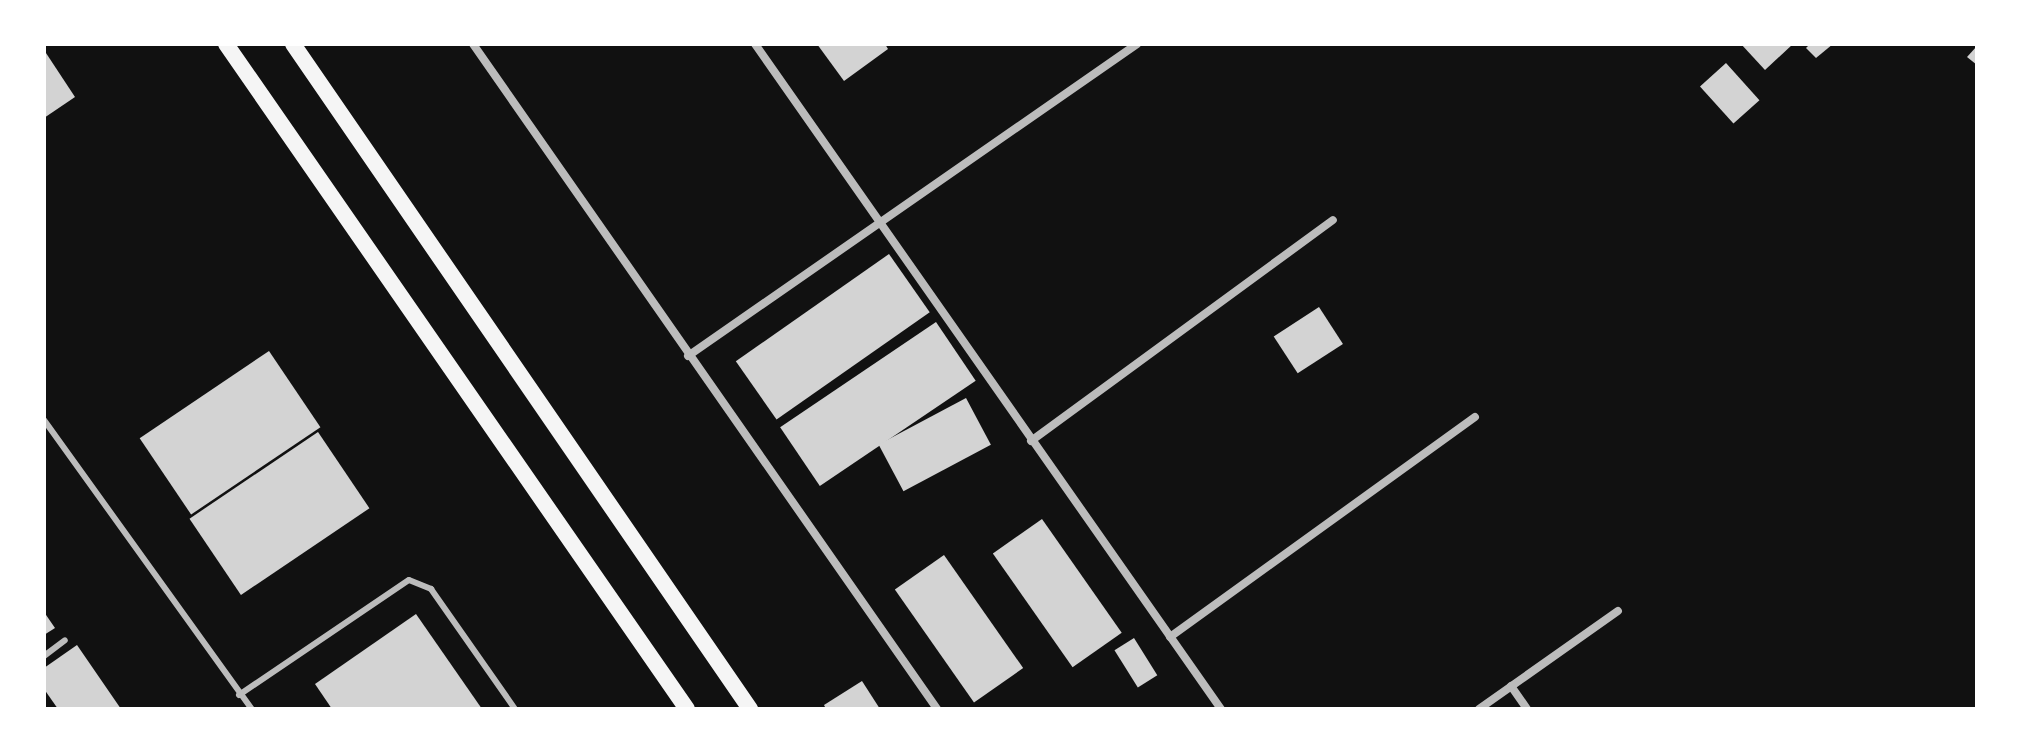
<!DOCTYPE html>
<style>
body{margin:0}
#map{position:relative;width:2021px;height:753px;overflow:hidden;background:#111;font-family:Signika,sans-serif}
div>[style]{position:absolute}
.building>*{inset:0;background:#d3d3d3;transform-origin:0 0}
.service>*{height:6px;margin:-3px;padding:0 3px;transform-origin:3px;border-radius:3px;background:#bcbcbc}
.minor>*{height:8px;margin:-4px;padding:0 4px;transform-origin:4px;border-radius:4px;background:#bcbcbc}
.secondary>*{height:16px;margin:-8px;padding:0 8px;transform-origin:8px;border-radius:8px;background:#f5f5f5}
span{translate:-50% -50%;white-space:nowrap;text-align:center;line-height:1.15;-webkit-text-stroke:6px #fff;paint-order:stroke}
.frame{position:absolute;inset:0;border:46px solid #fff;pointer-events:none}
</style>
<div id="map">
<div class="building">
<i style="clip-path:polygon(817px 44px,885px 44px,888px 49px,844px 81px)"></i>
<i style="clip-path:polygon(1741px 44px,1793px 44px,1765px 70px)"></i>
<i style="clip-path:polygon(1810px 44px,1833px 44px,1816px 58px,1806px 48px)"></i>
<i style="clip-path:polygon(1977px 46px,1977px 65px,1967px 57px)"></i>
<i style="clip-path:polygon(44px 50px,75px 97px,44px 118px)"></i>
<i style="left:1726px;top:63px;width:50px;height:35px;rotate:48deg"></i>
<i style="left:889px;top:254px;width:71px;height:187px;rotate:55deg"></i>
<i style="left:1319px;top:307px;width:44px;height:54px;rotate:57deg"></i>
<i style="left:936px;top:322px;width:71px;height:188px;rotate:56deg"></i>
<i style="left:269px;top:351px;width:92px;height:156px;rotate:56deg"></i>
<i style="left:966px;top:398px;width:53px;height:99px;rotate:62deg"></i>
<i style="left:318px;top:432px;width:92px;height:155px;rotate:56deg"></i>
<i style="left:1042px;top:519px;width:139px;height:60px;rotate:55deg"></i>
<i style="left:944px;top:555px;width:138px;height:60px;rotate:55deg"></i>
<i style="clip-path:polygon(44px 612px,55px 628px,44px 635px)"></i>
<i style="clip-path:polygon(416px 614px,482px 709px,332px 709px,315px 684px)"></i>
<i style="left:1134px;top:638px;width:44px;height:23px;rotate:58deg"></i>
<i style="clip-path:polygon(77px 645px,121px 709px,58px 709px,44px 689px,44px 668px)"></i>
<i style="clip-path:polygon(862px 681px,880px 709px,826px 709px,824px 705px)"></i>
</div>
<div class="service">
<i style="left:44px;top:420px;width:356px;rotate:54.3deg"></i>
<i style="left:44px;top:656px;width:26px;rotate:-37deg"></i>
<i style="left:239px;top:695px;width:205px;rotate:-34.1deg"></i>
<i style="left:409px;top:580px;width:24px;rotate:22deg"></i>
<i style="left:431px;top:589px;width:146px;rotate:55deg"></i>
</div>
<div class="minor">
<i style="left:473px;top:44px;width:811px;rotate:55.09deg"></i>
<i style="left:755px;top:44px;width:812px;rotate:54.98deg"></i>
<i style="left:688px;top:356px;width:547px;rotate:-34.79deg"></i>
<i style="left:1031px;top:441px;width:374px;rotate:-36.2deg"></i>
<i style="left:1170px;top:637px;width:376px;rotate:-35.8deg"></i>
<i style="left:1511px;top:686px;width:28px;rotate:55deg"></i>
<i style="left:1479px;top:709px;width:170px;rotate:-35.2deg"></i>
</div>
<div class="secondary">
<i style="left:226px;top:44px;width:809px;rotate:55.27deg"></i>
<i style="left:293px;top:44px;width:807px;rotate:55.5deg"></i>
</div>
<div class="frame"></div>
</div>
